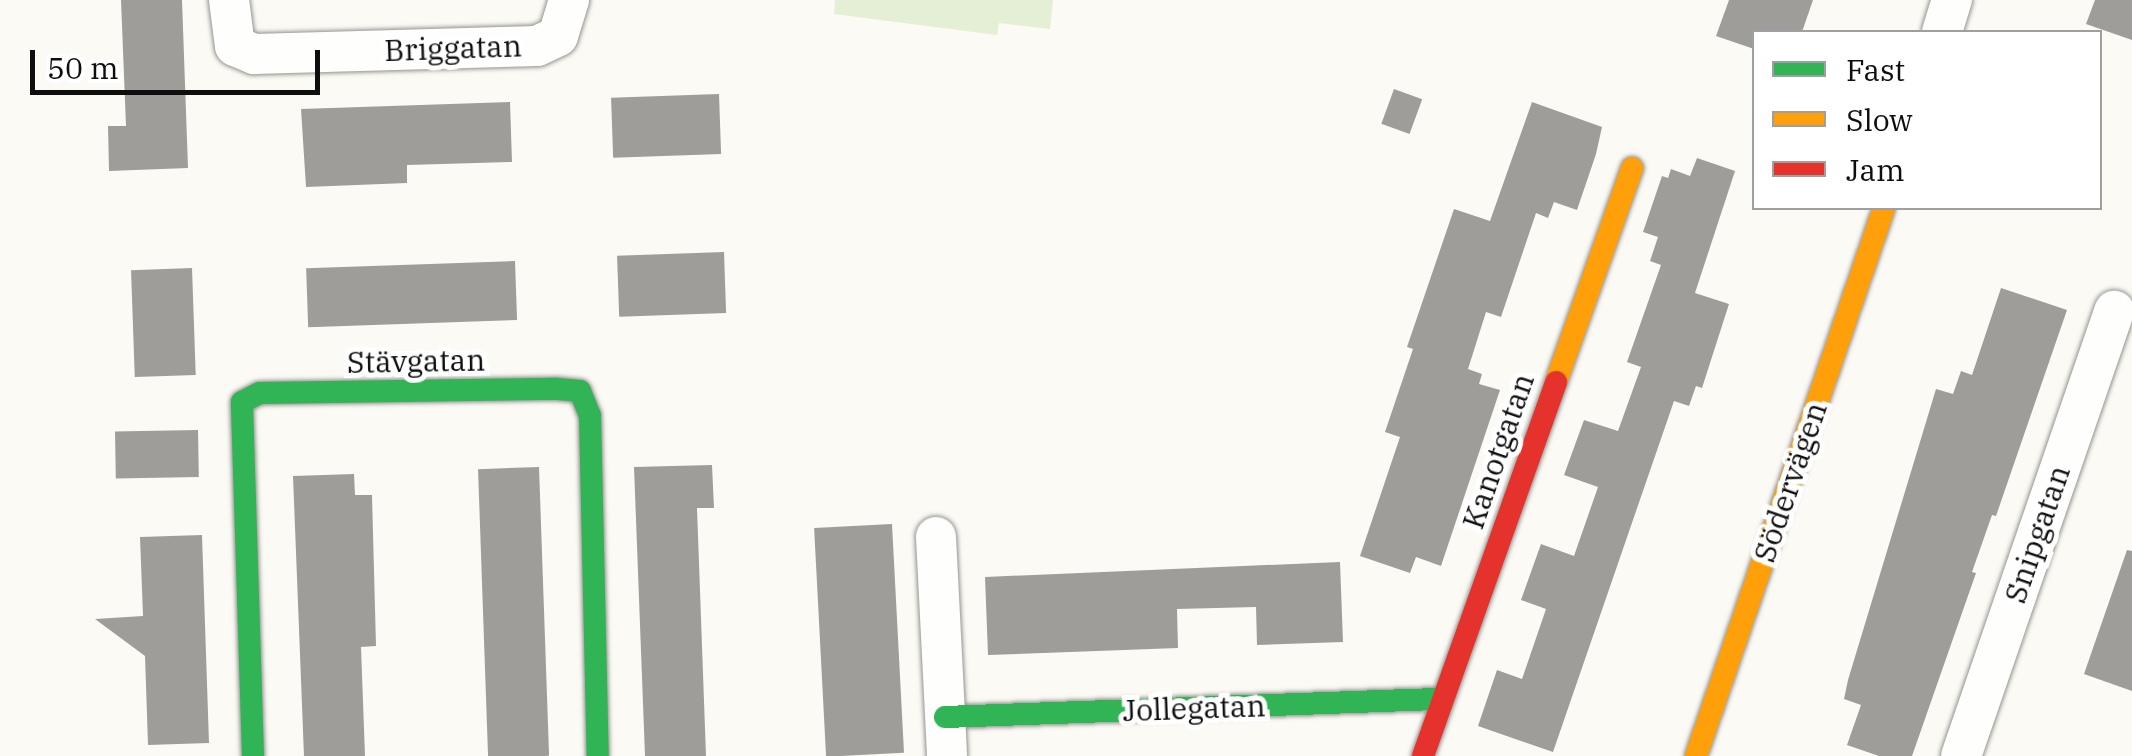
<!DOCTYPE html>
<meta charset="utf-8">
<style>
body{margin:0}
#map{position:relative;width:2132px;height:756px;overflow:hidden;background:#fbfaf4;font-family:"IBM Plex Serif",serif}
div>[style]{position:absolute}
.green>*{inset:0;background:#e4efd6}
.building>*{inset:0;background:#9f9d99;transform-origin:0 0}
.roads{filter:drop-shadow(0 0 2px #959492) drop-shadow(0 0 2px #959492)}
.street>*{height:40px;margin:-20px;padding:0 20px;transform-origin:20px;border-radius:20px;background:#fefefd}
.fast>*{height:22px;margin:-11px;padding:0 11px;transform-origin:11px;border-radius:11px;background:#30b455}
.slow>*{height:22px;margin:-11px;padding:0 11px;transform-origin:11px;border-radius:11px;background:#ff9f0a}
.jam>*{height:22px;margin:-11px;padding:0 11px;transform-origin:11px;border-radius:11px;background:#e5322d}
span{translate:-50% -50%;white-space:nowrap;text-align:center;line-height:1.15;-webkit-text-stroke:10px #fff;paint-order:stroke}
.street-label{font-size:30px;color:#0e0e0e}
.legend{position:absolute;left:1752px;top:30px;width:350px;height:180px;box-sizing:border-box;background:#fff;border:2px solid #9f9f9f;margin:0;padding:12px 18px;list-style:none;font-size:30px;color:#0e0e0e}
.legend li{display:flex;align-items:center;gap:20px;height:50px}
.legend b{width:50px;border:2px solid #9f9f9f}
.scale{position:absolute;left:30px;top:50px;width:290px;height:45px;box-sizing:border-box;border:5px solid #0e0e0e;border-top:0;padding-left:12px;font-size:30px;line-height:35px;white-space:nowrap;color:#0e0e0e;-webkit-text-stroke:8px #fff;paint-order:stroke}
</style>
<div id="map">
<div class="green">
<i style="clip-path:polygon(835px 0,1053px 0,1050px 29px,999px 23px,997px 35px,834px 14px)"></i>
</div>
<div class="building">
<i style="clip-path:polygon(121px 0,182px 0,188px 168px,109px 171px,108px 126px,126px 126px)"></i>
<i style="clip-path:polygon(1729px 0,1813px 0,1802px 32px,1754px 32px,1754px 49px,1716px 36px)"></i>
<i style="clip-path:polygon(2095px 0,2132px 0,2132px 40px,2086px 24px)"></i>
<i style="left:1394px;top:89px;width:30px;height:37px;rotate:20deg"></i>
<i style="left:719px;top:94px;width:60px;height:108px;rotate:88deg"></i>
<i style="clip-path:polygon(510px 102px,512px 162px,407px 165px,407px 183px,306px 187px,301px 109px)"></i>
<i style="clip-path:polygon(1532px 102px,1602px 127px,1596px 154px,1577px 210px,1554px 202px,1548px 218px,1536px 213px,1501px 317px,1486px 312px,1468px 369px,1482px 374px,1479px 384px,1500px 390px,1441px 566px,1416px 557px,1410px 573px,1360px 556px,1400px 437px,1385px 432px,1413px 349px,1407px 347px,1454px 209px,1490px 221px)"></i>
<i style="clip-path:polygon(1697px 158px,1735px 171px,1695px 293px,1729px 304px,1702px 388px,1696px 386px,1689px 406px,1674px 401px,1553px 752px,1478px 726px,1497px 670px,1522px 679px,1546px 609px,1521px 600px,1541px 544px,1574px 556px,1598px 487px,1564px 475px,1584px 420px,1618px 431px,1641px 367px,1627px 362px,1661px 265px,1650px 261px,1658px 237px,1643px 232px,1662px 176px,1668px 178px,1671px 169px,1690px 176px)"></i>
<i style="left:724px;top:252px;width:61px;height:107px;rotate:88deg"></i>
<i style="left:515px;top:261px;width:59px;height:209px;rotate:88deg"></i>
<i style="left:192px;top:268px;width:107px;height:61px;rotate:88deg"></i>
<i style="clip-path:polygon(2001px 288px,2067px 310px,1996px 516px,1992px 515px,1972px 572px,1976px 573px,1912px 756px,1879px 756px,1847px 745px,1861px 705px,1844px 699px,1848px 680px,1936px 389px,1953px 394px,1961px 371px,1972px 375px)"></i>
<i style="left:198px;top:430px;width:47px;height:83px;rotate:89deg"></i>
<i style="clip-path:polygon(712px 465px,714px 508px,697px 508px,706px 756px,645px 756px,634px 467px)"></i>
<i style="left:539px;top:467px;width:289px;height:61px;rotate:88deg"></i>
<i style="clip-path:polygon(354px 474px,355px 495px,372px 495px,376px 646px,361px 647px,365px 756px,304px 756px,293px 476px)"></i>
<i style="left:892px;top:524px;width:229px;height:78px;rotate:87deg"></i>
<i style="clip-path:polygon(202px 535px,209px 743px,148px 745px,145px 656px,95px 619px,143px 616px,140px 537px)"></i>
<i style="clip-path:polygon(2127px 550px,2132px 551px,2132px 691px,2084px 674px)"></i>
<i style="clip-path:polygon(1340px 562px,1343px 642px,1257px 645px,1256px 607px,1177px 609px,1178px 648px,988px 655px,985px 577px)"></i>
</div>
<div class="roads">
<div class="street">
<i style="left:229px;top:0;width:46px;rotate:82.6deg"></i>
<i style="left:235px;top:46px;width:21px;rotate:23deg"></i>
<i style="left:254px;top:54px;width:283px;rotate:-1.6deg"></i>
<i style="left:537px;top:46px;width:23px;rotate:-25deg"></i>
<i style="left:558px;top:36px;width:38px;rotate:-73deg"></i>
<i style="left:1942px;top:32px;width:34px;rotate:-73deg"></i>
<i style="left:936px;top:537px;width:219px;rotate:87.1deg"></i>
<i style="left:1961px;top:756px;width:471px;rotate:-71deg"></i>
</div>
<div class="fast">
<i style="left:945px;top:717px;width:497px;rotate:-2.1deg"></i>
<i style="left:253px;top:756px;width:354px;rotate:-91.8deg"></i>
<i style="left:242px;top:402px;width:20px;rotate:-27deg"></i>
<i style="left:260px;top:393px;width:298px;rotate:-0.8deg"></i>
<i style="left:558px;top:389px;width:22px;rotate:5deg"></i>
<i style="left:580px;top:391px;width:27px;rotate:68deg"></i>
<i style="left:590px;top:416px;width:340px;rotate:88.7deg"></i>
</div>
<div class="slow">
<i style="left:1556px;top:382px;width:227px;rotate:-70.4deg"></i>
<i style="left:1696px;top:756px;width:579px;rotate:-71.06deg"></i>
</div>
<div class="jam">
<i style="left:1423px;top:756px;width:397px;rotate:-70.4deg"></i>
</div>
</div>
<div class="street-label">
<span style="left:453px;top:48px;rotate:-2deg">Briggatan</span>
<span style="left:416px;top:361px;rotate:-1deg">Stävgatan</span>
<span style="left:1498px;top:451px;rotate:-71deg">Kanotgatan</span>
<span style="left:1790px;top:482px;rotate:-71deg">Södervägen</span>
<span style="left:2037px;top:534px;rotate:-71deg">Snipgatan</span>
<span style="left:1194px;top:708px;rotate:-2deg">Jollegatan</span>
</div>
<ul class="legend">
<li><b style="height:12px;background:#30b455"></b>Fast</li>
<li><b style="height:12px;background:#ff9f0a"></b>Slow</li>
<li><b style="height:12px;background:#e5322d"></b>Jam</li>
</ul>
<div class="scale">50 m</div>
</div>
